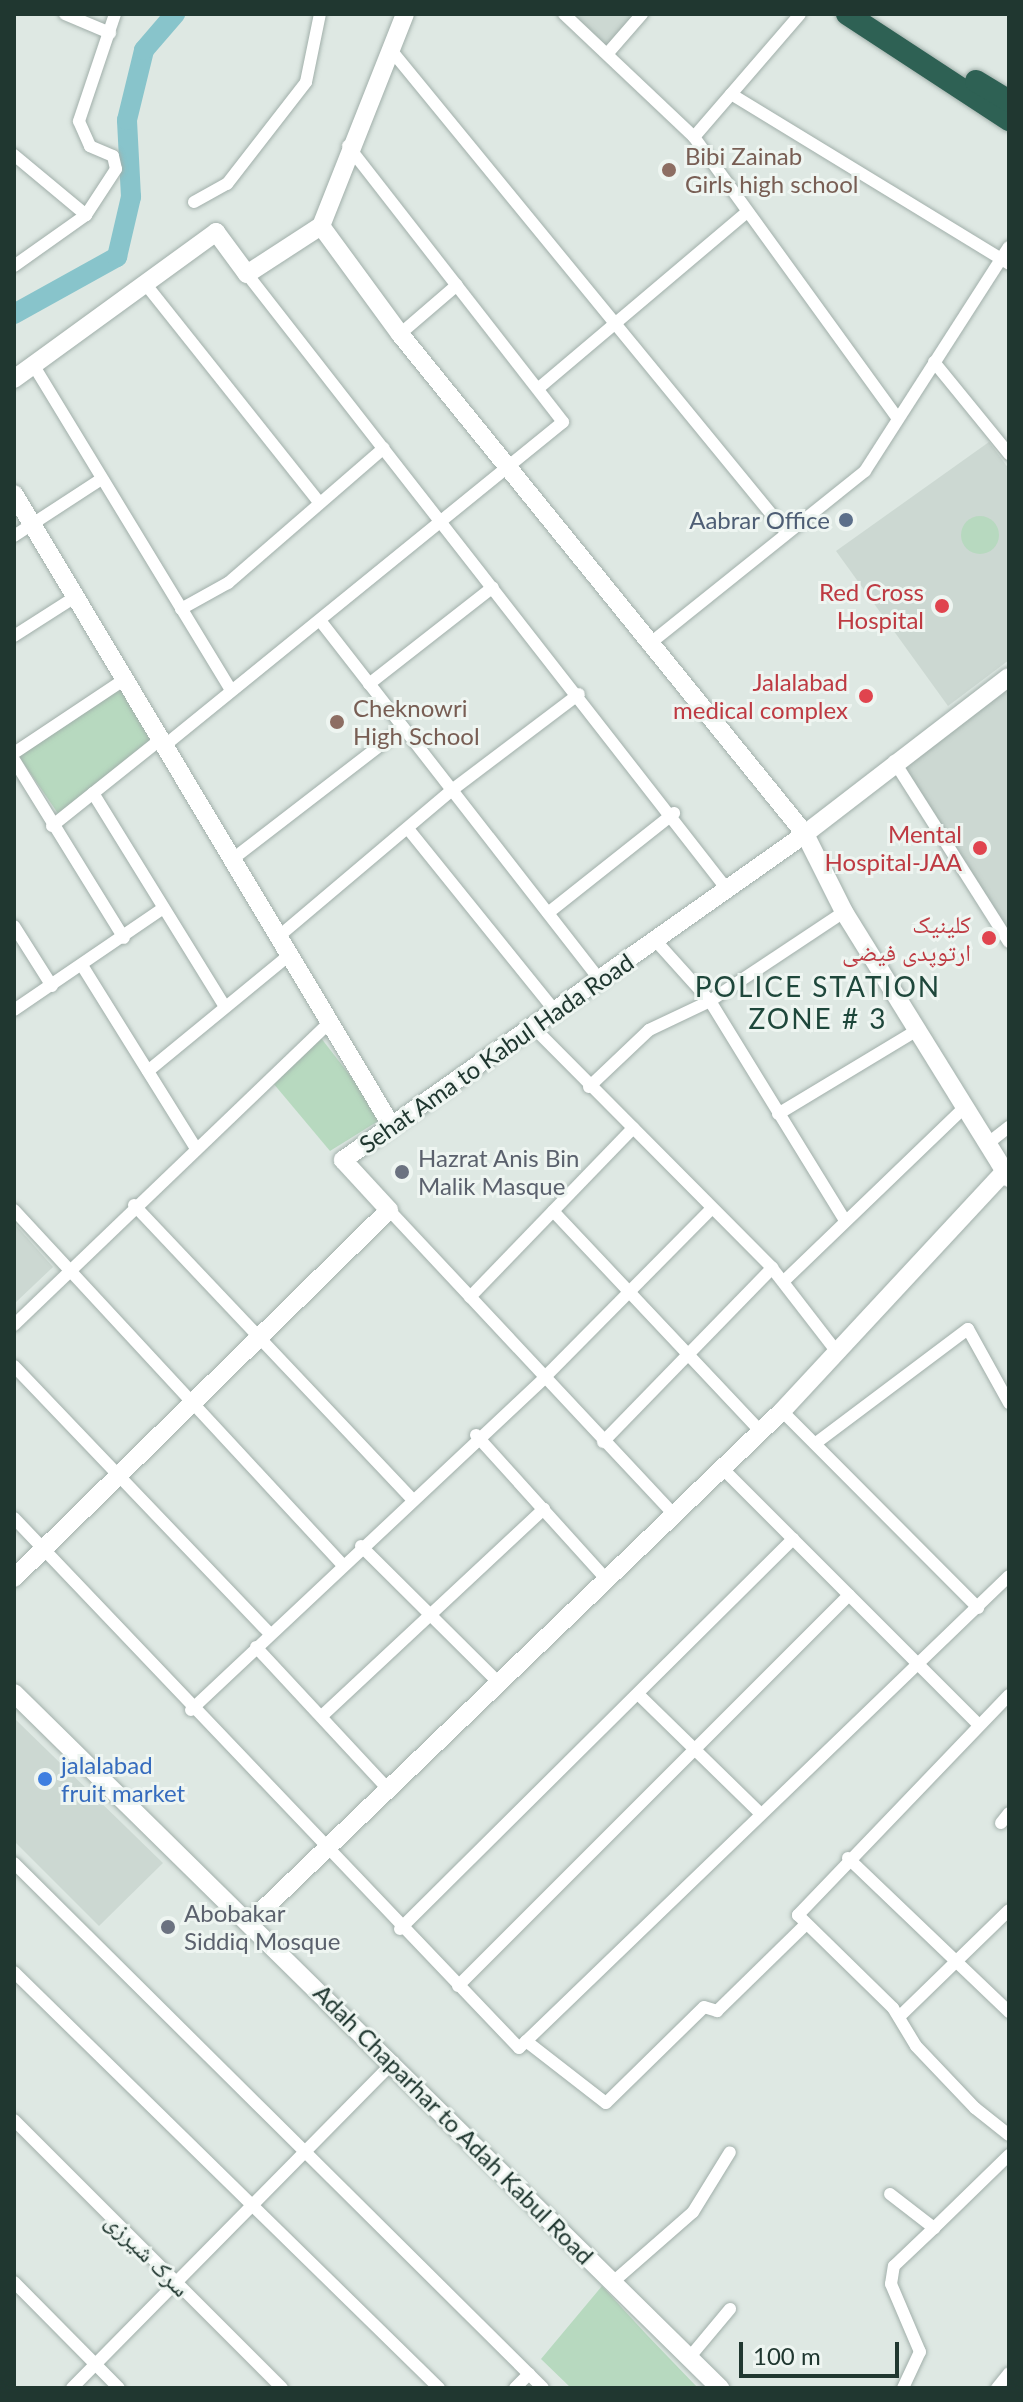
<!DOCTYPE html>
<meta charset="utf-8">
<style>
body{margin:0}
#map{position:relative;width:1023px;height:2402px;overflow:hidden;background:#dee8e3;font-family:Lato,"Noto Naskh Arabic",sans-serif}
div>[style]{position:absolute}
.built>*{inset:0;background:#ccd8d2}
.green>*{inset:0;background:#b7d9bf}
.round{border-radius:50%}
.river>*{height:20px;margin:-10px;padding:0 10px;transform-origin:10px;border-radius:10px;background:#88c4cb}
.roads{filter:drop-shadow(0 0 2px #a1afaa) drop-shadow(0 0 2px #a1afaa)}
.street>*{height:12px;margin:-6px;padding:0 6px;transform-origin:6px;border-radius:6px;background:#fff}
.secondary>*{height:18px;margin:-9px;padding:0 9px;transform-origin:9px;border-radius:9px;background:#fff}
.highway>*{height:22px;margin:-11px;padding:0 11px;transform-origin:11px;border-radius:11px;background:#2e6154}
.dots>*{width:22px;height:22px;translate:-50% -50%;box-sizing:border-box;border:4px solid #eef5f1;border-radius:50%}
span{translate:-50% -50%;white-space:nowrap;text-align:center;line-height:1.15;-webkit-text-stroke:6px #eef5f1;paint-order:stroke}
.education-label{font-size:24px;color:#785e54}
.left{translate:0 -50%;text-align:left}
.service-label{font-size:24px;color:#4e5e75}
.right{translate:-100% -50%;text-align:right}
.health-label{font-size:24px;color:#be3a42}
.street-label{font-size:24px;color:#203730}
.worship-label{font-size:24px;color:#5b616d}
.shop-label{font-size:24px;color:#366cbe}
.quarter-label{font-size:28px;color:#1e473b;letter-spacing:2px}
.frame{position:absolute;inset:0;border:16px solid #203730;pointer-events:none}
.scale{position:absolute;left:739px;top:2342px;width:160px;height:36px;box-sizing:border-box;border:4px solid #203730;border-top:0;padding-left:10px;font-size:24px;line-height:28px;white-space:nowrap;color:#203730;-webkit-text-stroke:6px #eef5f1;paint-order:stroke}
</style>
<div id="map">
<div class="built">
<i style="clip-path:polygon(570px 14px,637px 14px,607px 47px)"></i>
<i style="clip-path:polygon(989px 442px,1009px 469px,1009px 660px,948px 706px,836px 551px)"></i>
<i style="clip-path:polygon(1009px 680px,1009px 934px,894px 761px)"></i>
<i style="clip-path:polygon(14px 1223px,53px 1267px,14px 1304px)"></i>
<i style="clip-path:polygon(14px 1718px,163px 1863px,99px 1926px,14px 1841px)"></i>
</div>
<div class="green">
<i class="round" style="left:961px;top:516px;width:38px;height:38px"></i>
<i style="clip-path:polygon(121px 684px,153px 740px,59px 815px,18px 755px)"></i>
<i style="clip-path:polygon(321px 1038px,383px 1118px,330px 1151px,273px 1083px)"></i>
<i style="clip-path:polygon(602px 2286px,646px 2334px,698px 2388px,571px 2388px,541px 2359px)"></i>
</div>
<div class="river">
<i style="left:14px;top:314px;width:118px;rotate:-29deg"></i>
<i style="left:117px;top:257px;width:62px;rotate:-76.9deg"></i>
<i style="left:131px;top:197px;width:77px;rotate:-93deg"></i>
<i style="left:127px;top:120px;width:72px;rotate:-76.3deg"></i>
<i style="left:144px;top:50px;width:48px;rotate:-49.3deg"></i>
</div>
<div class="roads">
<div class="street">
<i style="left:65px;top:14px;width:49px;rotate:22.9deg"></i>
<i style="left:564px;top:14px;width:179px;rotate:43.4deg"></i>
<i style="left:694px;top:137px;width:346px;rotate:54.1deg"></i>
<i style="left:391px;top:50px;width:623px;rotate:50.67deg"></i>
<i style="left:608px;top:53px;width:52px;rotate:-48.9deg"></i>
<i style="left:731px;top:94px;width:326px;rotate:31.4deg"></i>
<i style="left:694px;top:137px;width:162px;rotate:-49.2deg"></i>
<i style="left:14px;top:155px;width:94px;rotate:39.8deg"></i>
<i style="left:194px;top:202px;width:38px;rotate:-29deg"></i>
<i style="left:227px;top:184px;width:129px;rotate:-52.2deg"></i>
<i style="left:306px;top:82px;width:69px;rotate:-78.4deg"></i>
<i style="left:14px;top:266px;width:88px;rotate:-35.3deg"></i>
<i style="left:86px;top:215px;width:55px;rotate:-56.9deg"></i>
<i style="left:116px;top:169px;width:13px;rotate:-103deg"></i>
<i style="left:113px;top:156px;width:25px;rotate:-157deg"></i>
<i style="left:90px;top:146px;width:27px;rotate:-114deg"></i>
<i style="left:79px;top:121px;width:113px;rotate:-71.4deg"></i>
<i style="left:247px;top:274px;width:779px;rotate:52.04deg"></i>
<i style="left:147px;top:286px;width:273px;rotate:51.5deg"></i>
<i style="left:400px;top:334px;width:75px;rotate:-40.7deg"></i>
<i style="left:934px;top:362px;width:119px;rotate:50.8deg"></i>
<i style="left:34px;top:366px;width:376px;rotate:58.7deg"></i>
<i style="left:540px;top:387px;width:271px;rotate:-40.2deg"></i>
<i style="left:14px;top:536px;width:103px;rotate:-33.1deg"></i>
<i style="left:181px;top:609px;width:54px;rotate:-29deg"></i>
<i style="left:228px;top:583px;width:206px;rotate:-40.9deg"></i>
<i style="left:322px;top:623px;width:455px;rotate:52.1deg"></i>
<i style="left:14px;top:636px;width:72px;rotate:-32.6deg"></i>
<i style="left:648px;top:645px;width:278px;rotate:-38.7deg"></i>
<i style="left:865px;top:471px;width:266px;rotate:-57.3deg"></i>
<i style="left:369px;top:684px;width:157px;rotate:-38deg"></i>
<i style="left:164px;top:746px;width:514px;rotate:-39.08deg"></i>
<i style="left:563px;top:422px;width:350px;rotate:-127.9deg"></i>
<i style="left:14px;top:753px;width:133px;rotate:-33.7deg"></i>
<i style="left:14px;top:760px;width:209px;rotate:58.3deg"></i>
<i style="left:894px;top:761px;width:214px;rotate:57.6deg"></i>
<i style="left:93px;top:793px;width:251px;rotate:58.3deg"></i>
<i style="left:52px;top:826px;width:139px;rotate:-38.6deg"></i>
<i style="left:409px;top:830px;width:231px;rotate:51.1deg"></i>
<i style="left:234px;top:858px;width:213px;rotate:-37.6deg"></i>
<i style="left:548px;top:913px;width:161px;rotate:-38.4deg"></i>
<i style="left:14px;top:926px;width:71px;rotate:57.7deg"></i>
<i style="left:278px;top:937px;width:228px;rotate:-40.2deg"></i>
<i style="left:452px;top:790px;width:159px;rotate:-37.1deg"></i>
<i style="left:655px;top:940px;width:82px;rotate:48deg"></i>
<i style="left:710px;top:1001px;width:256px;rotate:58.4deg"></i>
<i style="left:83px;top:967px;width:210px;rotate:58.1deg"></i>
<i style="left:14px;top:1010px;width:179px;rotate:-34.3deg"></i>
<i style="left:534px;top:1028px;width:338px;rotate:45.2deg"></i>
<i style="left:772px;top:1268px;width:106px;rotate:52.3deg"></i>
<i style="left:148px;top:1071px;width:183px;rotate:-39.4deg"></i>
<i style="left:589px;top:1087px;width:83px;rotate:-43.5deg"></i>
<i style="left:649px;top:1030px;width:68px;rotate:-25.4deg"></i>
<i style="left:710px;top:1001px;width:161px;rotate:-33.6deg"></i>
<i style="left:778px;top:1114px;width:162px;rotate:-31.1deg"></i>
<i style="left:987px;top:1144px;width:28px;rotate:-38deg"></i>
<i style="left:134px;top:1205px;width:403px;rotate:46.6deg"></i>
<i style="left:14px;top:1210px;width:483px;rotate:47.2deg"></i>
<i style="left:389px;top:1210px;width:416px;rotate:46.9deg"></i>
<i style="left:553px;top:1211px;width:302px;rotate:46.7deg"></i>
<i style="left:784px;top:1281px;width:251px;rotate:-43.9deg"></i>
<i style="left:470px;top:1297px;width:235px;rotate:-46deg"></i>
<i style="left:14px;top:1325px;width:438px;rotate:-43.8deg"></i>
<i style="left:14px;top:1366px;width:371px;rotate:46.3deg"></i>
<i style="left:782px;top:1411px;width:278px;rotate:45.1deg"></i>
<i style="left:476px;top:1435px;width:193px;rotate:47.9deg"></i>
<i style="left:603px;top:1442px;width:243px;rotate:-45.8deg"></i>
<i style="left:816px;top:1443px;width:190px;rotate:-36.9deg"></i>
<i style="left:968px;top:1329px;width:85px;rotate:61deg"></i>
<i style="left:722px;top:1468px;width:363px;rotate:45deg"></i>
<i style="left:14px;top:1518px;width:732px;rotate:46.38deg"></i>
<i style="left:519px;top:2048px;width:680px;rotate:-43.93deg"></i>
<i style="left:361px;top:1546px;width:192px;rotate:44.8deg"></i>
<i style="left:256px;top:1647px;width:191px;rotate:47.1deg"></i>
<i style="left:638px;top:1694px;width:170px;rotate:44.3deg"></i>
<i style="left:1009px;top:1695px;width:305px;rotate:133.8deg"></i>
<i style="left:798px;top:1915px;width:133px;rotate:44.4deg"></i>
<i style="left:893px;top:2008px;width:44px;rotate:58.8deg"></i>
<i style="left:916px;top:2046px;width:86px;rotate:46.4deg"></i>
<i style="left:975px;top:2108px;width:43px;rotate:38.5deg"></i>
<i style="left:191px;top:1710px;width:483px;rotate:-43.2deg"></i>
<i style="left:543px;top:1379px;width:240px;rotate:-45.3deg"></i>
<i style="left:324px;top:1714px;width:301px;rotate:-43deg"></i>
<i style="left:1001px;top:1823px;width:13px;rotate:-51deg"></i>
<i style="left:848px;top:1858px;width:223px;rotate:43.7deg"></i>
<i style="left:14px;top:1863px;width:745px;rotate:44.78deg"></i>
<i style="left:400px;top:1929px;width:554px;rotate:-44.78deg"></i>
<i style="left:14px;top:1972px;width:595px;rotate:44.39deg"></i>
<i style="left:458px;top:1986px;width:553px;rotate:-45deg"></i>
<i style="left:899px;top:2017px;width:153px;rotate:-44.2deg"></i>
<i style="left:526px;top:2041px;width:101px;rotate:37.8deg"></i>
<i style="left:606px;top:2103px;width:137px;rotate:-44.4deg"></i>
<i style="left:704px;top:2007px;width:14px;rotate:17deg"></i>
<i style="left:717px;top:2011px;width:122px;rotate:-44.3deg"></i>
<i style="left:14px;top:2120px;width:379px;rotate:45deg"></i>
<i style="left:890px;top:2194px;width:56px;rotate:37.7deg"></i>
<i style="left:934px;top:2228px;width:105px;rotate:-44.2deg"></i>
<i style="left:14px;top:2282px;width:149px;rotate:45.3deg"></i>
<i style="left:613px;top:2282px;width:106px;rotate:-41.2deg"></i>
<i style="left:693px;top:2212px;width:70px;rotate:-58.3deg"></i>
<i style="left:689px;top:2358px;width:64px;rotate:-50.1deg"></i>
<i style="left:72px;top:2388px;width:458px;rotate:-45.4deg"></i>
<i style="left:515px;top:2388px;width:20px;rotate:-45deg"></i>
<i style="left:903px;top:2388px;width:40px;rotate:-65deg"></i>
<i style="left:920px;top:2352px;width:74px;rotate:-113.1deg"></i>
<i style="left:891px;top:2284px;width:18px;rotate:-81deg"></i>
<i style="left:894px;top:2266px;width:55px;rotate:-43.5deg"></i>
<i style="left:997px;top:2388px;width:19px;rotate:-51deg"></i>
</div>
<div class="secondary">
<i style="left:405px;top:14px;width:228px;rotate:111.6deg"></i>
<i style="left:321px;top:226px;width:134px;rotate:53.8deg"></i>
<i style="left:400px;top:334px;width:643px;rotate:50.99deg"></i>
<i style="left:805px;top:834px;width:87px;rotate:63.4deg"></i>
<i style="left:844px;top:912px;width:313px;rotate:58.2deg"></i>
<i style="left:14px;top:379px;width:250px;rotate:-36deg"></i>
<i style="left:216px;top:232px;width:52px;rotate:53.6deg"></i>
<i style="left:247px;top:274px;width:88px;rotate:-33deg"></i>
<i style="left:14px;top:494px;width:735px;rotate:59.14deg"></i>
<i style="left:14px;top:1578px;width:525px;rotate:-44.46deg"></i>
<i style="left:389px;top:1210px;width:68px;rotate:-132.6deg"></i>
<i style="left:343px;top:1160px;width:565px;rotate:-35.21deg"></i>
<i style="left:805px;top:834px;width:257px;rotate:-37.6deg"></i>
<i style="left:14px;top:1693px;width:991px;rotate:44.55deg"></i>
<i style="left:250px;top:1922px;width:738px;rotate:-43.85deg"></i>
<i style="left:782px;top:1411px;width:328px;rotate:-47.1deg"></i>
</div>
<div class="highway">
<i style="left:847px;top:14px;width:194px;rotate:33.2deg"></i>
<i style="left:976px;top:81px;width:39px;rotate:31deg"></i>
</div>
</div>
<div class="dots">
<i style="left:669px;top:170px;background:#8d6e63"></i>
<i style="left:846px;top:520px;background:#5c6f8a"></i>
<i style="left:942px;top:606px;background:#e0444e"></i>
<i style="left:866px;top:696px;background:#e0444e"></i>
<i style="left:337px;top:722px;background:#8d6e63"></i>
<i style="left:980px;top:848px;background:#e0444e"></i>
<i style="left:989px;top:938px;background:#e0444e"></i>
<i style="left:402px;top:1172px;background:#6b7280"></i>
<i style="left:45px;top:1779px;background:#3f7fe0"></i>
<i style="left:168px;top:1927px;background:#6b7280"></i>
</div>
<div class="education-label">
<span class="left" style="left:685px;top:170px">Bibi Zainab<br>Girls high school</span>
<span class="left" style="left:353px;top:722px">Cheknowri<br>High School</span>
</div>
<div class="service-label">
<span class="right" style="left:830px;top:520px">Aabrar Office</span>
</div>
<div class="health-label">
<span class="right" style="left:924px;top:606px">Red Cross<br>Hospital</span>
<span class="right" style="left:848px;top:696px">Jalalabad<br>medical complex</span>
<span class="right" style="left:962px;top:848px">Mental<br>Hospital-JAA</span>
<span class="right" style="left:971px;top:938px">کلینیک<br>ارتوپدی فیضی</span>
</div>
<div class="street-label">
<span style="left:496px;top:1053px;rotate:-35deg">Sehat Ama to Kabul Hada Road</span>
<span style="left:454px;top:2124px;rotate:45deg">Adah Chaparhar to Adah Kabul Road</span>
<span style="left:148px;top:2254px;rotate:45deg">سرک شیرزی</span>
</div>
<div class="worship-label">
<span class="left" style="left:418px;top:1172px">Hazrat Anis Bin<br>Malik Masque</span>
<span class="left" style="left:184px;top:1927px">Abobakar<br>Siddiq Mosque</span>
</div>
<div class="shop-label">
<span class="left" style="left:61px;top:1779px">jalalabad<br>fruit market</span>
</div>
<div class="quarter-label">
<span style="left:818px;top:1002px">POLICE STATION<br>ZONE # 3</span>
</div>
<div class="frame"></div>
<div class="scale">100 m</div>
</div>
